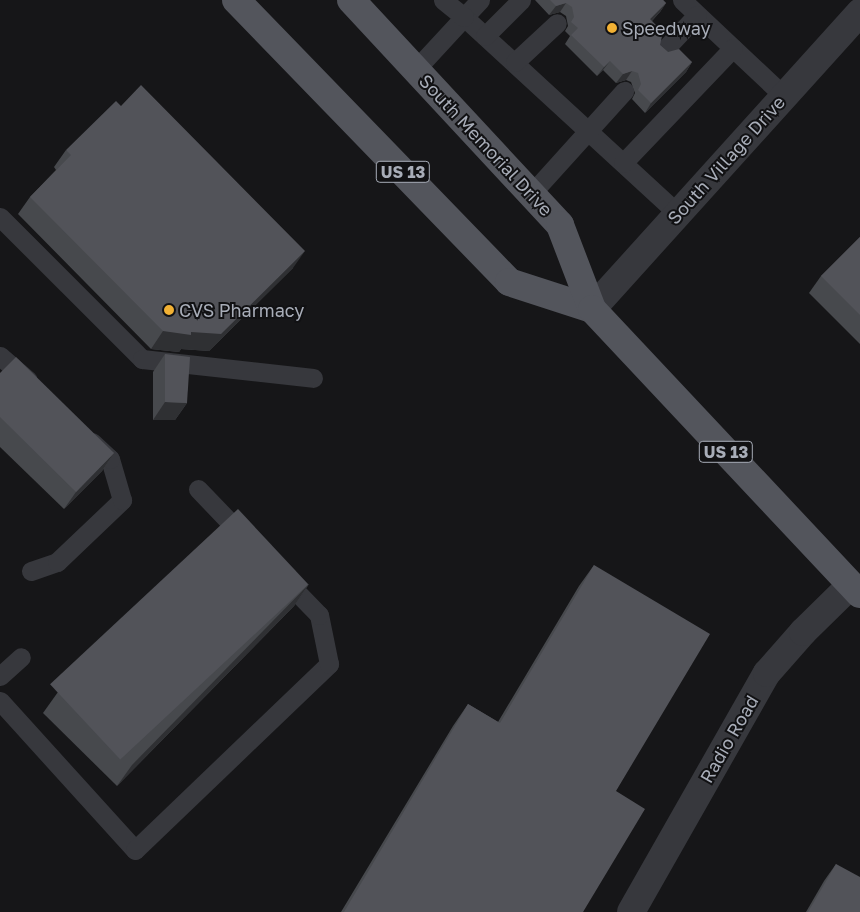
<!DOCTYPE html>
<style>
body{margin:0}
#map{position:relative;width:860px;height:912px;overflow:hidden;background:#161618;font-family:"Golos Text",sans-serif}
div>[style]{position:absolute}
.lane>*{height:19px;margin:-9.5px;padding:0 9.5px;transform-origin:9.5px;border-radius:9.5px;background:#37383d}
.street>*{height:28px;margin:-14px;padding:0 14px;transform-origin:14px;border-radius:14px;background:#37383d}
.primary>*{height:28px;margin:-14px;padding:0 14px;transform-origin:14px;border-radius:14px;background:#53555c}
.wall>*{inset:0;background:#47494d}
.shaded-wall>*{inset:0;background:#2f3033}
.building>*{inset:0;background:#525359;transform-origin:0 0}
.dots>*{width:14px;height:14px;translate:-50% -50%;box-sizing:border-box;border:2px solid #111113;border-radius:50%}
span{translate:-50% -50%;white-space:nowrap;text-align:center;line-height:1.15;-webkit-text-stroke:4px #111113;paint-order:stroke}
.shield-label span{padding:1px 4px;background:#111113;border:1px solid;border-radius:4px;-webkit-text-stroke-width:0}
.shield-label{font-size:16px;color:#a8adb8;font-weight:700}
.poi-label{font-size:18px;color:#a8adb8}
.left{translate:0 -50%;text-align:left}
.street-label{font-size:18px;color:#a8adb8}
</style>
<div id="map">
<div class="lane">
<i style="left:480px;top:0;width:23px;rotate:133deg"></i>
<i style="left:464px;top:17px;width:291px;rotate:42.6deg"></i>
<i style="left:682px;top:0;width:140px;rotate:43.3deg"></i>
<i style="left:485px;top:36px;width:51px;rotate:-45deg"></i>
<i style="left:664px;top:50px;width:48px;rotate:-46.7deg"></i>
<i style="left:515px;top:62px;width:57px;rotate:-42.9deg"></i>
<i style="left:416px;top:69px;width:71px;rotate:-47.3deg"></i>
<i style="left:464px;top:17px;width:27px;rotate:-141deg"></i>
<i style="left:623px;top:163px;width:159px;rotate:-46.3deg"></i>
<i style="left:531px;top:194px;width:139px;rotate:-47.9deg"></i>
<i style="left:0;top:217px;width:201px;rotate:45deg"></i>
<i style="left:142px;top:359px;width:172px;rotate:6.3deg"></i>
<i style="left:0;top:356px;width:37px;rotate:41deg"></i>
<i style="left:198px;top:489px;width:68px;rotate:46.2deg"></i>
<i style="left:31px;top:571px;width:28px;rotate:-19deg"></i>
<i style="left:57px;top:562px;width:90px;rotate:-43.6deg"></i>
<i style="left:122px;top:500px;width:43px;rotate:-106.3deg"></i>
<i style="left:110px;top:459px;width:25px;rotate:-137deg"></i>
<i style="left:0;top:676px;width:28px;rotate:-42deg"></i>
<i style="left:0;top:701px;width:201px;rotate:47.8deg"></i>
<i style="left:135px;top:850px;width:269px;rotate:-43.8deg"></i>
<i style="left:329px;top:664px;width:50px;rotate:-101.5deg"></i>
<i style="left:319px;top:615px;width:52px;rotate:-134.2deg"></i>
</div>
<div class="street">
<i style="left:592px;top:309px;width:400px;rotate:-47.9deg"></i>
<i style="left:631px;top:912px;width:275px;rotate:-60.4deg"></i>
<i style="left:767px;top:673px;width:55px;rotate:-48.7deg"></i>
<i style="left:803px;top:632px;width:67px;rotate:-44.4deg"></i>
</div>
<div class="primary">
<i style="left:236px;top:0;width:392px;rotate:45.9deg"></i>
<i style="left:509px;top:282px;width:87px;rotate:18deg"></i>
<i style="left:351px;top:0;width:307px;rotate:47.1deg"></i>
<i style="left:560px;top:225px;width:90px;rotate:69.1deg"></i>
<i style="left:592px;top:309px;width:391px;rotate:46.8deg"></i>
</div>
<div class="wall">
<i style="clip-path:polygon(535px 0,663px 0,666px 3px,660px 12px,652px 21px,660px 45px,668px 52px,692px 62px,686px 72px,645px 113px,632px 99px,635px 93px,631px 82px,626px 80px,616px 83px,603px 70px,597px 76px,565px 44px,570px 36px,565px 31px,568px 26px,566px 16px,560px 12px,549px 15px)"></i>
<i style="clip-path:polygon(66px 150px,293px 268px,209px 351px,181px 349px,179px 352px,151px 349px,18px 214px,30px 197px,56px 170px,54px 167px)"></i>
<i style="clip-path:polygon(860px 237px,860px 344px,809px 293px,821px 276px)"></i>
<i style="clip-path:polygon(165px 354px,187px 403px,175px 420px,153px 420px,153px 372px)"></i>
<i style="clip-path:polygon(0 373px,114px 453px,102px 471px,64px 509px,0 447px)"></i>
<i style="clip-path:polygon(594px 565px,616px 791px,583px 912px,341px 912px,453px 726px,468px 704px,498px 722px,579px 586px)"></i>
<i style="clip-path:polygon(309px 584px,294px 606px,117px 786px,43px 713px,58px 692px)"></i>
<i style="clip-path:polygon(836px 864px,860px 912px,806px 912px,824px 881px)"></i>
</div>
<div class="shaded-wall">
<i style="clip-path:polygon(566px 3px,560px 12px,549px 15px,556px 6px)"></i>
<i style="clip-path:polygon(666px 3px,660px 12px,644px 29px,650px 19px)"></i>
<i style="clip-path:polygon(610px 61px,603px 70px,597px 76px,604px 67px)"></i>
<i style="clip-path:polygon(692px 62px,686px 72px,645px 113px,651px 103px)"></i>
<i style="clip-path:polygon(632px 71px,626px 80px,616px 83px,623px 74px)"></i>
<i style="clip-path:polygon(305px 251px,293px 268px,209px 351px,181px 349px,179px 352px,151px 349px,163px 331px,191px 332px)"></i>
<i style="clip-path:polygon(165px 402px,187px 403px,175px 420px,153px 420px)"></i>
<i style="clip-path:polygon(114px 453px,102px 471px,64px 509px,76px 492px)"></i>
<i style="clip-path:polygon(309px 584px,294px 606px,117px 786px,132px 765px)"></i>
</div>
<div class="building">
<i style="clip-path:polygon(550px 0,663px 0,666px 3px,650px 19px,663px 32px,660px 45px,668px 52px,679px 49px,692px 62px,651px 103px,638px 90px,641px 84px,638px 73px,632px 71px,623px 74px,610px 61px,604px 67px,571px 35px,578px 28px,571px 22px,574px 17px,572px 7px,566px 3px,556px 6px)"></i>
<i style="clip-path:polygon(141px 85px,305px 251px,221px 334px,191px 332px,191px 335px,163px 331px,30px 197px,71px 155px,66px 150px,116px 101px,121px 106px)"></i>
<i style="clip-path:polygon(860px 237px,860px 315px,821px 276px)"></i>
<i style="clip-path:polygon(165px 354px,190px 357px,187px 403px,165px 402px)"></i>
<i style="clip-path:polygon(16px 357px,114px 453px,76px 492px,0 417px,0 373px)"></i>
<i style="left:238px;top:509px;width:103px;height:257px;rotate:47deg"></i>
<i style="clip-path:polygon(594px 565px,710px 634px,616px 791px,645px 809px,583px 912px,344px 912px,468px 704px,500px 723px)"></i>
<i style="clip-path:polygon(836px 864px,860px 877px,860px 912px,808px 912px)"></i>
</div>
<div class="dots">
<i style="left:612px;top:28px;background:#f2b134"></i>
<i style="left:169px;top:310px;background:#f2b134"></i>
</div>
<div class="shield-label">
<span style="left:403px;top:172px">US 13</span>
<span style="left:726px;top:452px">US 13</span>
</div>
<div class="poi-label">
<span class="left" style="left:622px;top:28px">Speedway</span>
<span class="left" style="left:179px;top:310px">CVS Pharmacy</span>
</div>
<div class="street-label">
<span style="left:486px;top:145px;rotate:47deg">South Memorial Drive</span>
<span style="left:726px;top:160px;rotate:-48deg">South Village Drive</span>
<span style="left:729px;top:739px;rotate:-60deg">Radio Road</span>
</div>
</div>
